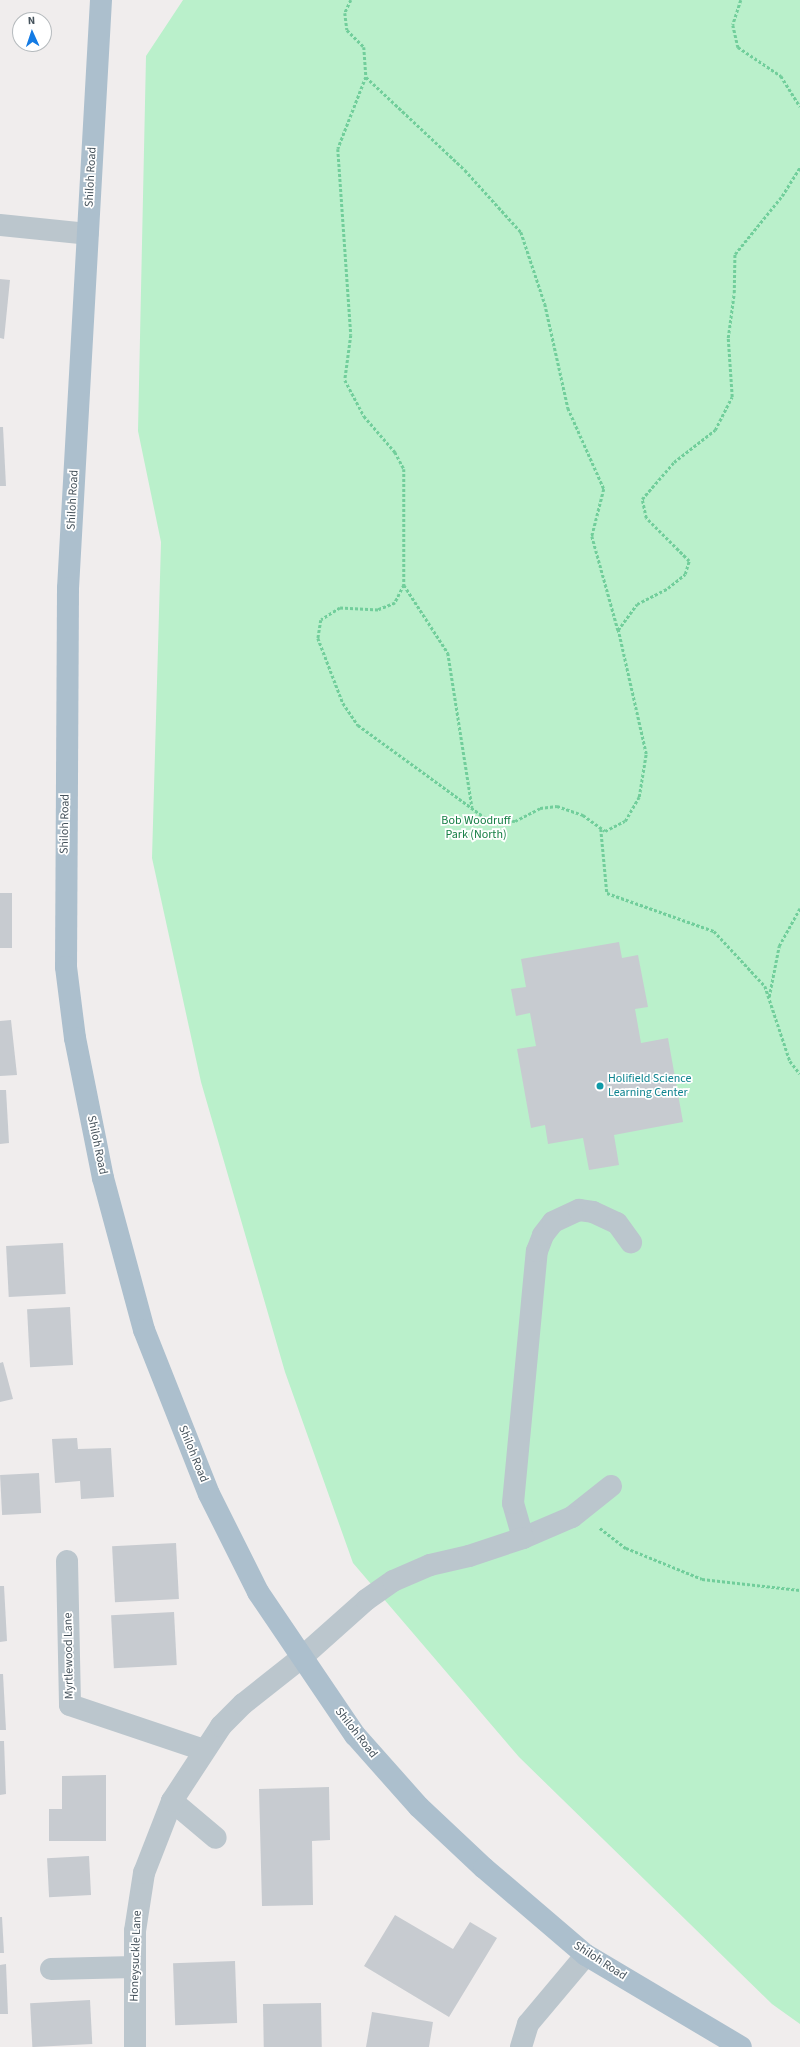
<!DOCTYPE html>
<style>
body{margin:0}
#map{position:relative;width:800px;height:2047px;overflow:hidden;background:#f0eded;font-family:"Source Sans 3",sans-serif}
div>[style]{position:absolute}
.green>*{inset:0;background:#baf0cb}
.building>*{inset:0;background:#c7cbd0;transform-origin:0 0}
.path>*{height:2.5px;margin-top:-1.25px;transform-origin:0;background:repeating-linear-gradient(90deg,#71ce9b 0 3px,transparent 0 5px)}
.minor>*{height:22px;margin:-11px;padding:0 11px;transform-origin:11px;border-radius:11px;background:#bbc6cd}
.major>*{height:22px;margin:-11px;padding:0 11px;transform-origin:11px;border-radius:11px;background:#acbfcd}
.dots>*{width:11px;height:11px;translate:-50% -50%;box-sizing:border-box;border:2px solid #fff;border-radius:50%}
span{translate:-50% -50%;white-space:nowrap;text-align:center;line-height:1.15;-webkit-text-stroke:3.5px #fff;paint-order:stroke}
.street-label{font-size:12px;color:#45525b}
.park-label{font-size:12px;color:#147e43}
.culture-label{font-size:12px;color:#0d838f}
.left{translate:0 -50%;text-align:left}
.north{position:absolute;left:12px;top:12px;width:40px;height:40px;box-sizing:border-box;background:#fff;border:1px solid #b5babd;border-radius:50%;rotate:357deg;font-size:11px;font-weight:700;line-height:16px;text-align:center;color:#45525b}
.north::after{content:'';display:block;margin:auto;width:14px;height:18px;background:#147be4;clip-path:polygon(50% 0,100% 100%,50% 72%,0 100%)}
</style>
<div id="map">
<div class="green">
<i style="clip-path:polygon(183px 0,800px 0,800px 2024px,772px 2004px,519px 1757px,353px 1563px,285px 1372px,201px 1082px,152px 858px,161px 542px,138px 431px,146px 56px)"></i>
</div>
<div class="building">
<i style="clip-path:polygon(0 279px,10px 280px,4px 339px,0 338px)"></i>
<i style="clip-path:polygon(0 427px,3px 427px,6px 486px,0 486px)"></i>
<i style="left:0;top:893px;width:12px;height:55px"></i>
<i style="clip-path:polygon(619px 942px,622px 958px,638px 955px,648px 1007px,635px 1009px,641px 1043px,668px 1038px,683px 1122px,614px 1135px,619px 1165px,589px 1170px,583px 1138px,548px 1144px,545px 1125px,531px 1128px,517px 1049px,536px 1046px,530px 1013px,516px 1016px,511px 989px,526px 987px,521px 959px)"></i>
<i style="clip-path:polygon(11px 1020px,17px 1075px,0 1076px,0 1021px)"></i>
<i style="clip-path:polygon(0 1090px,6px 1090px,9px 1143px,0 1144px)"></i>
<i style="left:63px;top:1243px;width:51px;height:57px;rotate:87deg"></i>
<i style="left:70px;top:1307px;width:58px;height:43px;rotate:87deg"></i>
<i style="clip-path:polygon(3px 1362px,13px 1399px,0 1402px,0 1363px)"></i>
<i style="clip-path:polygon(77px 1438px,78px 1449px,111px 1448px,114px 1497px,81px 1499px,80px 1481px,55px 1483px,52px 1439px)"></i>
<i style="left:39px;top:1473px;width:40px;height:39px;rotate:87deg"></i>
<i style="left:176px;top:1543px;width:56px;height:64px;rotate:87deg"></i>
<i style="clip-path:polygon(0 1586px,4px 1586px,7px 1641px,0 1642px)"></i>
<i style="left:174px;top:1612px;width:53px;height:63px;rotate:87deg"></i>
<i style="clip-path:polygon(0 1674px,3px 1674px,6px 1730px,0 1730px)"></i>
<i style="clip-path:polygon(0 1741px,4px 1741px,6px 1794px,0 1795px)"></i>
<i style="clip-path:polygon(106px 1775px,106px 1841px,49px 1841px,49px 1809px,62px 1809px,62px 1776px)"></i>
<i style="clip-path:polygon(329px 1787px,330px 1840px,312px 1841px,313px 1905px,262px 1906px,259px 1789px)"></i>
<i style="left:89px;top:1856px;width:39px;height:42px;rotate:87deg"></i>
<i style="clip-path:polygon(395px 1915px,453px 1949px,470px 1922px,497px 1938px,449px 2017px,364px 1966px)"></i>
<i style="clip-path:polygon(0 1917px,2px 1917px,4px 1953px,0 1953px)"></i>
<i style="left:235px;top:1961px;width:62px;height:62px;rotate:88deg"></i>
<i style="clip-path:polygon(6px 1964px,8px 2014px,0 2014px,0 1965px)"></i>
<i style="left:90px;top:2000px;width:44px;height:60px;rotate:87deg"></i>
<i style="left:321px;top:2003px;width:44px;height:58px;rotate:89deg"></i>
<i style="clip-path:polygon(372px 2012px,433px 2022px,429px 2047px,366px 2047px)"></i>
</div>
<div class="path">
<i style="left:351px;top:0;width:14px;rotate:115deg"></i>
<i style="left:345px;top:13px;width:17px;rotate:83deg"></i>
<i style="left:347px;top:30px;width:24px;rotate:45deg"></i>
<i style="left:364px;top:47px;width:30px;rotate:86deg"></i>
<i style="left:366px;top:77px;width:77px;rotate:111.3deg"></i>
<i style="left:338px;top:149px;width:186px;rotate:86deg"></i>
<i style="left:351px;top:335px;width:45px;rotate:97.6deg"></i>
<i style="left:345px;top:380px;width:41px;rotate:62.2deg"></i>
<i style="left:364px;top:416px;width:48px;rotate:49.3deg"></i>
<i style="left:395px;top:452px;width:19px;rotate:62deg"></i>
<i style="left:404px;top:469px;width:116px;rotate:90deg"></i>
<i style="left:404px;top:585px;width:20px;rotate:117deg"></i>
<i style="left:395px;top:603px;width:18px;rotate:158deg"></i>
<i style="left:378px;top:610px;width:38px;rotate:-177deg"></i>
<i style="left:340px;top:608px;width:22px;rotate:148deg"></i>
<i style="left:321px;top:620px;width:18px;rotate:99deg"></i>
<i style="left:318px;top:638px;width:70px;rotate:69deg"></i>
<i style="left:343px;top:703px;width:27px;rotate:56deg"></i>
<i style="left:358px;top:725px;width:160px;rotate:36.1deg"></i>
<i style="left:487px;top:819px;width:28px;rotate:4deg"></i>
<i style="left:515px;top:821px;width:28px;rotate:-27deg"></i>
<i style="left:540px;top:808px;width:17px;rotate:-7deg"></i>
<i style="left:557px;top:806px;width:28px;rotate:19deg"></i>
<i style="left:583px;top:815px;width:27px;rotate:36deg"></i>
<i style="left:605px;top:831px;width:22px;rotate:-27deg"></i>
<i style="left:625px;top:821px;width:28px;rotate:-60deg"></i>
<i style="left:639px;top:797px;width:44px;rotate:-80.8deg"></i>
<i style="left:646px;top:754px;width:127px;rotate:-102.7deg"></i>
<i style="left:618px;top:630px;width:32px;rotate:-54deg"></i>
<i style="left:637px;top:604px;width:35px;rotate:-27deg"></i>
<i style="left:668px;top:588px;width:22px;rotate:-39deg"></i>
<i style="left:685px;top:574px;width:14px;rotate:-73deg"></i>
<i style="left:689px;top:561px;width:61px;rotate:-135deg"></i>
<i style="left:646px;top:518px;width:19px;rotate:-102deg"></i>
<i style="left:642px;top:499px;width:49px;rotate:-49.1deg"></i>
<i style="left:674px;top:462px;width:52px;rotate:-38deg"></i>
<i style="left:715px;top:430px;width:37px;rotate:-63deg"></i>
<i style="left:732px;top:397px;width:59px;rotate:-93.9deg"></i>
<i style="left:728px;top:338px;width:45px;rotate:-82.4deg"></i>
<i style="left:734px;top:293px;width:39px;rotate:-89deg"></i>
<i style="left:735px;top:254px;width:75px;rotate:-51deg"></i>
<i style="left:782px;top:196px;width:34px;rotate:-58deg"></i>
<i style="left:741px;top:0;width:26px;rotate:108deg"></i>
<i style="left:733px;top:25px;width:23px;rotate:77deg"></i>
<i style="left:738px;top:47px;width:52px;rotate:34deg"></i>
<i style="left:781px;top:76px;width:36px;rotate:58deg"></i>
<i style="left:366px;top:77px;width:136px;rotate:43.2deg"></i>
<i style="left:465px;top:170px;width:84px;rotate:47.9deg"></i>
<i style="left:521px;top:232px;width:76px;rotate:71.6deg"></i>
<i style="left:545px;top:304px;width:107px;rotate:77.5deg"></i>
<i style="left:568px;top:408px;width:89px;rotate:66deg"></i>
<i style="left:604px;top:489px;width:49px;rotate:104.3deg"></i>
<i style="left:592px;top:536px;width:98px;rotate:74.5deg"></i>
<i style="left:404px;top:585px;width:81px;rotate:57.1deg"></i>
<i style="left:448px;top:653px;width:156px;rotate:81.1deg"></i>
<i style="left:601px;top:829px;width:64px;rotate:84.6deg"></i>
<i style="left:607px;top:893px;width:114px;rotate:19.6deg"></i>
<i style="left:714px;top:931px;width:75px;rotate:47.2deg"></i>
<i style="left:765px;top:986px;width:79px;rotate:71.6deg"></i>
<i style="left:790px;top:1061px;width:16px;rotate:52deg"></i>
<i style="left:769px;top:997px;width:52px;rotate:-78.9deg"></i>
<i style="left:779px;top:946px;width:43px;rotate:-61.1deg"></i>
<i style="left:600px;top:1528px;width:33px;rotate:38deg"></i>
<i style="left:626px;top:1548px;width:82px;rotate:22.2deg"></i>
<i style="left:702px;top:1579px;width:99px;rotate:6.4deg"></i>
</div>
<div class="minor">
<i style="left:0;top:225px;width:88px;rotate:5.8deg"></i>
<i style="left:611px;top:1486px;width:50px;rotate:141.5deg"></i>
<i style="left:572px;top:1517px;width:53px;rotate:156.8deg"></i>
<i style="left:523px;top:1538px;width:36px;rotate:-106deg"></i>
<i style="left:513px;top:1503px;width:253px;rotate:-84.6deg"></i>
<i style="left:537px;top:1251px;width:17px;rotate:-69deg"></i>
<i style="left:543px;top:1235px;width:16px;rotate:-52deg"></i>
<i style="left:553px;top:1222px;width:29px;rotate:-25deg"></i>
<i style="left:579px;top:1210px;width:14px;rotate:8deg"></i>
<i style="left:593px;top:1212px;width:26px;rotate:25deg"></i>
<i style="left:617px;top:1223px;width:24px;rotate:54deg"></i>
<i style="left:67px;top:1561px;width:144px;rotate:88.8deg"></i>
<i style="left:70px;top:1705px;width:141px;rotate:18.6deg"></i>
<i style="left:172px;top:1801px;width:57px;rotate:40.1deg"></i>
<i style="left:51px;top:1969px;width:83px;rotate:-1.4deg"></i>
<i style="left:135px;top:2047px;width:116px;rotate:-90deg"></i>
<i style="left:135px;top:1931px;width:59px;rotate:-81.2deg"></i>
<i style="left:144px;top:1873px;width:77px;rotate:-68.7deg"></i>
<i style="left:172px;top:1801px;width:90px;rotate:-56.8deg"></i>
<i style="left:221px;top:1726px;width:31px;rotate:-45deg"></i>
<i style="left:243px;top:1704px;width:74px;rotate:-38.4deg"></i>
<i style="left:301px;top:1658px;width:87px;rotate:-41.7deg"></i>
<i style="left:366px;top:1600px;width:33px;rotate:-35deg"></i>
<i style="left:393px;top:1581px;width:40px;rotate:-23.4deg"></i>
<i style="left:430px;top:1565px;width:40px;rotate:-13deg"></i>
<i style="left:469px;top:1556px;width:57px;rotate:-18.4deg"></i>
<i style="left:521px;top:2047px;width:24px;rotate:-73deg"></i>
<i style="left:528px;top:2024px;width:90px;rotate:-50deg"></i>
</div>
<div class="major">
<i style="left:101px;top:0;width:589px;rotate:93.21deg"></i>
<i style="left:68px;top:588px;width:379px;rotate:90.3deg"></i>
<i style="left:66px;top:967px;width:72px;rotate:82.8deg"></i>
<i style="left:75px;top:1038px;width:143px;rotate:78.7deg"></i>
<i style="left:103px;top:1178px;width:157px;rotate:74.9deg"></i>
<i style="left:144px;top:1330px;width:176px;rotate:68.4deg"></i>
<i style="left:209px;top:1494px;width:110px;rotate:63.4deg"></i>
<i style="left:258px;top:1592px;width:173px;rotate:55.9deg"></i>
<i style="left:355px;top:1735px;width:96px;rotate:48.4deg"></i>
<i style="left:419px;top:1807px;width:89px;rotate:43.2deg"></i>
<i style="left:484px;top:1868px;width:134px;rotate:40.5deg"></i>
<i style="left:586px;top:1955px;width:180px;rotate:30.7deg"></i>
</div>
<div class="dots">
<i style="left:600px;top:1086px;background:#0f9aa8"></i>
</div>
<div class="street-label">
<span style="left:91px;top:177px;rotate:-87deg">Shiloh Road</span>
<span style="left:73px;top:500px;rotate:-87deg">Shiloh Road</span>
<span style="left:65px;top:824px;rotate:-89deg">Shiloh Road</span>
<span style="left:97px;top:1145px;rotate:78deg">Shiloh Road</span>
<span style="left:193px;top:1454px;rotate:68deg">Shiloh Road</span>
<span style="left:69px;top:1656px;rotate:-91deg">Myrtlewood Lane</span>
<span style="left:356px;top:1733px;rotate:52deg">Shiloh Road</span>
<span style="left:136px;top:1956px;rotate:-88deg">Honeysuckle Lane</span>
<span style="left:600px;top:1961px;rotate:33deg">Shiloh Road</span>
</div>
<div class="park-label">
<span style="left:476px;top:828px">Bob Woodruff<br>Park (North)</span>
</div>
<div class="culture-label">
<span class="left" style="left:608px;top:1086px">Holifield Science<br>Learning Center</span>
</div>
<div class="north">N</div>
</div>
